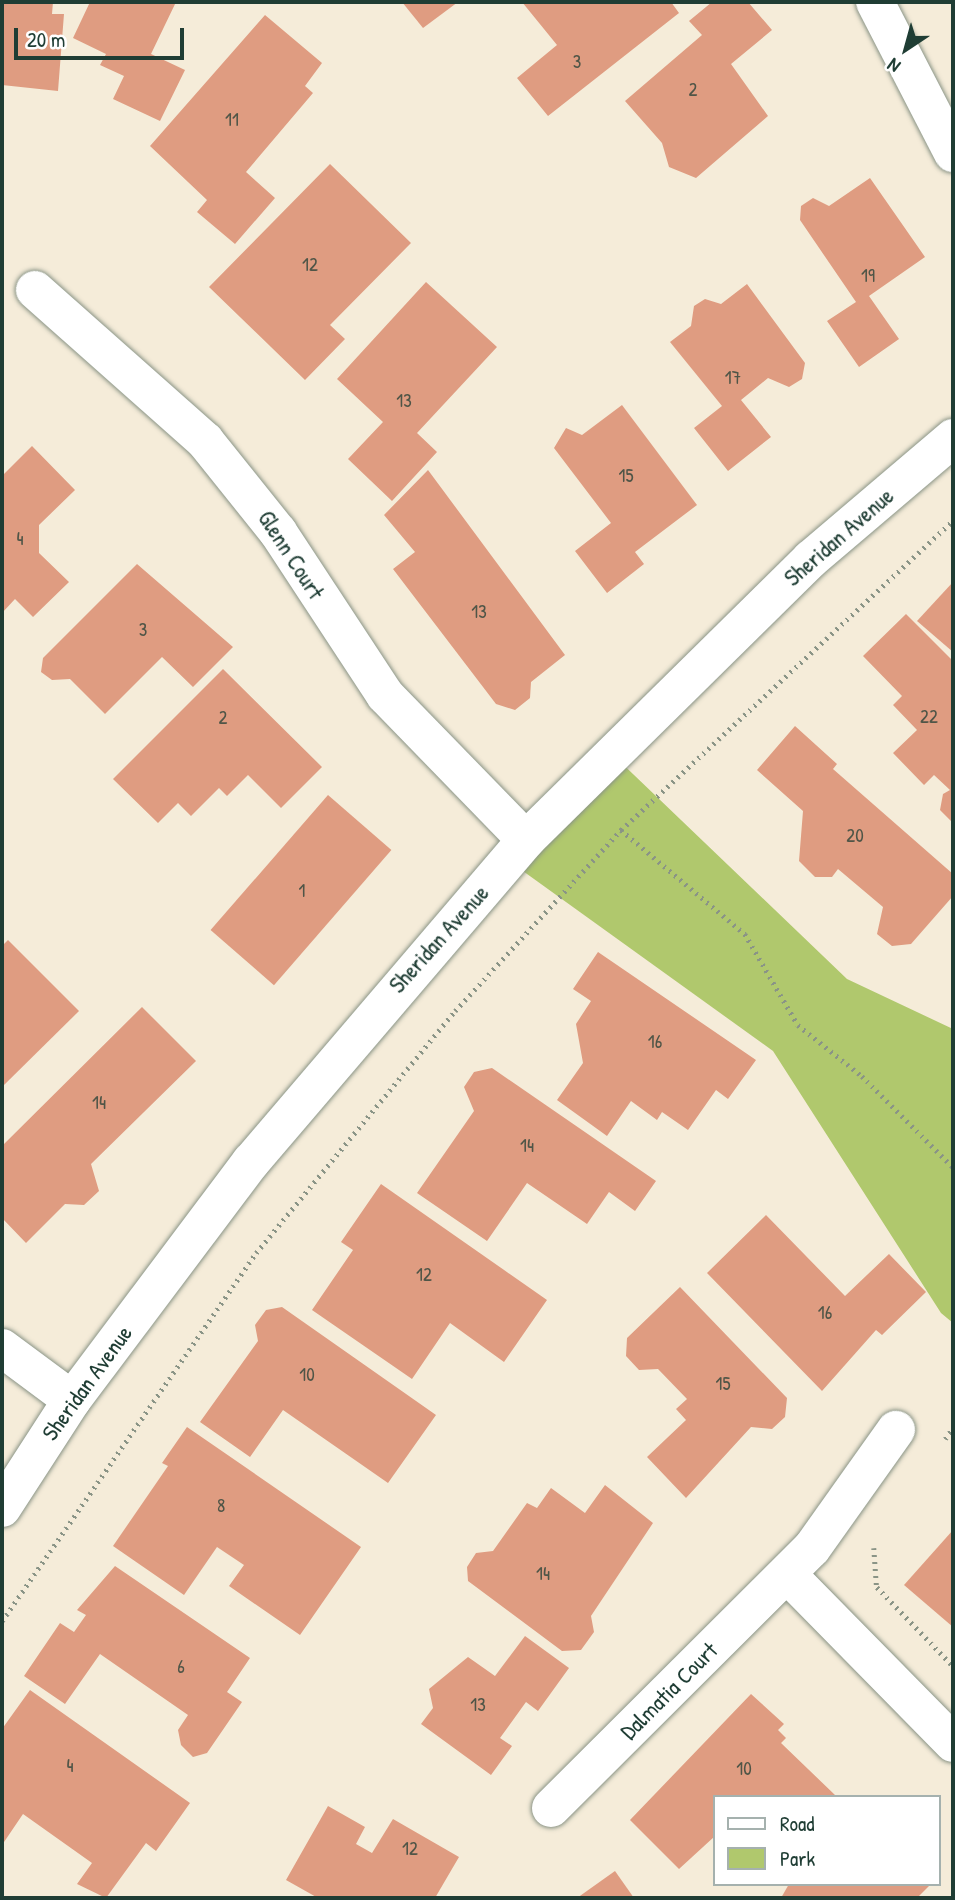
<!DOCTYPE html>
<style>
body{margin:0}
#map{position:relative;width:955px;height:1900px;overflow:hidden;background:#f5ecd9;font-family:"Patrick Hand",sans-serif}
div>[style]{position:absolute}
.green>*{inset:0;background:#b0c86d}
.building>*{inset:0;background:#df9c81;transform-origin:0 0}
.path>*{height:4.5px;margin-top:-2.25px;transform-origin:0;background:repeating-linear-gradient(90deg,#8a9486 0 2px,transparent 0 7px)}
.roads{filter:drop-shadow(0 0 2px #8a9486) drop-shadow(0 0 2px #8a9486)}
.minor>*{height:38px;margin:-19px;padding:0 19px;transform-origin:19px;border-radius:19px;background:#fff}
span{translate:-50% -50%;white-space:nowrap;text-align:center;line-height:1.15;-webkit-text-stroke:7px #fff;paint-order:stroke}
.number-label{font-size:19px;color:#4f5547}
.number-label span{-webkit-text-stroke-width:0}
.street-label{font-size:23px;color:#1f3d34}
.frame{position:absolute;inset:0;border:4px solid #1f3d34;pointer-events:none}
.legend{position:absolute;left:713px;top:1795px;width:228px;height:91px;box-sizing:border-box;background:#fff;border:2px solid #a5b1ae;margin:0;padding:9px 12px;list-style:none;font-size:21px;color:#1f3d34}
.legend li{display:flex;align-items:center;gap:14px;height:35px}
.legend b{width:35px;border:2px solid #a5b1ae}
.north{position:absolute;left:871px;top:14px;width:70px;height:70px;-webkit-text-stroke:5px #fff;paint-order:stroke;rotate:216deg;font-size:19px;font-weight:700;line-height:28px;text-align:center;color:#1f3d34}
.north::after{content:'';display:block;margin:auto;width:24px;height:32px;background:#1f3d34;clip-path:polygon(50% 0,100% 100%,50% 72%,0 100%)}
.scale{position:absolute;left:14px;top:28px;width:170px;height:32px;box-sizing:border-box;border:4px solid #1f3d34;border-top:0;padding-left:9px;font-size:21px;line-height:24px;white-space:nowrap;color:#1f3d34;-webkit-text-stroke:5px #fff;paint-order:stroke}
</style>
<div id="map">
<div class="green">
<i style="clip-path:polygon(610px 752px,847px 979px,953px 1029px,953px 1323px,941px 1313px,773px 1051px,509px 861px)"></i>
</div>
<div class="building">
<i style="clip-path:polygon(2px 2px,53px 2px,52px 14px,64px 14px,58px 91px,2px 85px)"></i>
<i style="clip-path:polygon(90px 2px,176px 2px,151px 54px,185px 70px,160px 121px,113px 99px,124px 76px,100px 65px,106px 54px,73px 38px)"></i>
<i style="clip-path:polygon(402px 2px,458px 2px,423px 28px)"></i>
<i style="clip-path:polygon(522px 2px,671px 2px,679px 13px,548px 116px,517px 78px,557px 45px)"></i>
<i style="clip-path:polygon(712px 2px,748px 2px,772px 30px,731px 64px,768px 116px,696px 178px,669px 167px,662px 143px,625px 101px,702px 35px,689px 21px)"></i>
<i style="clip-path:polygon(265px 15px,322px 63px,305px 86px,313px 93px,246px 172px,275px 198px,235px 244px,197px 212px,207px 200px,150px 146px)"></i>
<i style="clip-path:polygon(330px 164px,411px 243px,330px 325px,345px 339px,305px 380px,209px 287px)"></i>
<i style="clip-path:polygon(870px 178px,925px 257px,869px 296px,899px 339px,859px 367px,827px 321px,856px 302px,800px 220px,801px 206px,813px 198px,829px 206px)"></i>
<i style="clip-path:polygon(426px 282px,497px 347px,417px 433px,437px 452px,392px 501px,348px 459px,383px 422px,337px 379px)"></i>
<i style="clip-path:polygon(747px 284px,805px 363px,802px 379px,789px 387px,768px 378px,741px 400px,771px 437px,728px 471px,694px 428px,722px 406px,670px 342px,691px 326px,694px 306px,705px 299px,721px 304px)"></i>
<i style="clip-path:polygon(622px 405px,697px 505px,635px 552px,644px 564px,607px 593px,575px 551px,611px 523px,554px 448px,566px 428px,582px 435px)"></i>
<i style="clip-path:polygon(32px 446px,75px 490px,39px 525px,39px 553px,69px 582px,33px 617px,15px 599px,2px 613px,2px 476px)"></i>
<i style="clip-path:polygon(428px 470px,565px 655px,531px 682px,530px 698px,515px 710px,496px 704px,393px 569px,415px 552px,384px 515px)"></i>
<i style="clip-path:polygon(137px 564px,233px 647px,193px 687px,162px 657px,105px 714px,70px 679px,52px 680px,41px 672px,43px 658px)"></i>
<i style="clip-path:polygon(953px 582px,953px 652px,917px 621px)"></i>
<i style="clip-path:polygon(906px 614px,953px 661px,953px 823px,940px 810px,943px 794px,950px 790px,934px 775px,924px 785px,893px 753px,917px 730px,893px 705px,902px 696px,863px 656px)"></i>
<i style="clip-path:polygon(223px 669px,322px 767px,281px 808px,248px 775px,227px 796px,219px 788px,191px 816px,178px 803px,158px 823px,113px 779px)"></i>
<i style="clip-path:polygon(795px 726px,837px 764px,833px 769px,953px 874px,953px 896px,911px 944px,892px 946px,877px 934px,883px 907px,838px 869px,832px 877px,815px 877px,799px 861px,803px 811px,757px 770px)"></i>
<i style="left:328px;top:795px;width:84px;height:179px;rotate:41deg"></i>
<i style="clip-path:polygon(8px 940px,79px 1011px,2px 1087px,2px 946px)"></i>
<i style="clip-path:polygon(598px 952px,756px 1060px,728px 1099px,716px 1090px,688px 1130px,662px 1112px,657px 1120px,631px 1101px,607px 1136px,557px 1100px,583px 1063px,576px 1024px,591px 1001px,573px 989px)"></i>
<i style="clip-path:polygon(142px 1007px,196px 1061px,91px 1164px,99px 1191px,84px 1205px,65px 1204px,26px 1243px,2px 1218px,2px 1146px)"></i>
<i style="clip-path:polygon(492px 1068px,656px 1181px,635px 1211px,609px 1192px,587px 1224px,527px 1183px,487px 1241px,417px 1193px,474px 1111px,464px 1087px,474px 1072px)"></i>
<i style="clip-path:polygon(381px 1184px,547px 1300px,504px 1362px,450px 1323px,412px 1379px,312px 1310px,353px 1250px,341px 1242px)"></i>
<i style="clip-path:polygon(766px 1215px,845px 1296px,889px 1254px,926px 1292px,882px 1335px,876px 1330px,822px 1391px,707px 1273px)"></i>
<i style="clip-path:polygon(680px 1287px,787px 1398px,785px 1417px,772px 1429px,751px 1427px,686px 1498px,647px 1457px,686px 1420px,676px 1409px,687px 1399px,658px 1369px,639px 1370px,626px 1356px,627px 1338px)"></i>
<i style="clip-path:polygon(282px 1307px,436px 1415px,388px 1483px,283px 1410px,250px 1457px,200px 1422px,258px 1341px,255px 1325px,266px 1310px)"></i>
<i style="clip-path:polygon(187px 1427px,361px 1547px,300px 1635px,229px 1586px,244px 1565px,217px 1547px,184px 1595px,113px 1546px,168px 1466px,162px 1463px)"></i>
<i style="clip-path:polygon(605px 1485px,653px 1523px,591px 1616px,594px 1632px,581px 1650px,562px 1651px,468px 1581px,467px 1567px,476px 1553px,493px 1551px,527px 1503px,537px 1508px,551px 1488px,585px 1513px)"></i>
<i style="clip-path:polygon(953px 1530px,953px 1627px,904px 1585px)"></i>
<i style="clip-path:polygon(115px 1566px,250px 1658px,227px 1692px,242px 1702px,207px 1753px,193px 1757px,181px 1745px,178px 1730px,188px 1715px,100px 1654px,65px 1704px,24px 1676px,60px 1623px,74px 1632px,86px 1615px,77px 1610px)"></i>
<i style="clip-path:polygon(525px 1636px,569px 1668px,538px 1711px,526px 1702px,500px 1738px,512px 1746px,491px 1775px,421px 1724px,433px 1708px,429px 1689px,468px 1657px,495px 1676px)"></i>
<i style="clip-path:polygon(30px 1690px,190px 1803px,156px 1851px,146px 1843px,106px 1898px,77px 1884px,92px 1863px,23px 1814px,2px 1845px,2px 1729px)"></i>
<i style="clip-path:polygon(751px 1694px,784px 1724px,778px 1730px,786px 1738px,781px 1743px,835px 1795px,715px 1797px,715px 1836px,679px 1869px,630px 1820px)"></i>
<i style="clip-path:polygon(328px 1806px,365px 1827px,356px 1844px,372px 1853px,393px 1819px,459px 1857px,435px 1898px,318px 1898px,286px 1880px)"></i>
<i style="clip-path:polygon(615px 1871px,634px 1898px,577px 1898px)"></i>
<i style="clip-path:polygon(789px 1884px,931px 1884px,917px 1898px,781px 1898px)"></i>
</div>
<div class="path">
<i style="left:621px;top:830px;width:162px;rotate:40deg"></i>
<i style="left:745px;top:934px;width:105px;rotate:59.8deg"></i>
<i style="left:798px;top:1025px;width:82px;rotate:38.6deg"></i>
<i style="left:862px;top:1076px;width:129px;rotate:45deg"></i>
<i style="left:945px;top:1439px;width:14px;rotate:-56deg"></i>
<i style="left:874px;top:1548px;width:39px;rotate:86deg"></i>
<i style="left:877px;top:1587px;width:110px;rotate:46.1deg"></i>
<i style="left:2px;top:1621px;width:447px;rotate:-55.4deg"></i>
<i style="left:256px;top:1253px;width:313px;rotate:-50.6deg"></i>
<i style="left:455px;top:1011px;width:246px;rotate:-47.5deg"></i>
<i style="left:621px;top:830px;width:454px;rotate:-43deg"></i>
</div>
<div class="roads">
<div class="minor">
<i style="left:875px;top:2px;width:170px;rotate:62.7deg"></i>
<i style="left:35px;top:290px;width:227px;rotate:41.6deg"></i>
<i style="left:205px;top:441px;width:117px;rotate:51.3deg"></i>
<i style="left:278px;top:532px;width:195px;rotate:56.7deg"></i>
<i style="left:385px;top:695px;width:202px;rotate:45.8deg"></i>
<i style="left:2px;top:1348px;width:87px;rotate:36.6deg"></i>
<i style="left:2px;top:1508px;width:129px;rotate:-57.1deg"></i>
<i style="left:72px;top:1400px;width:298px;rotate:-53.1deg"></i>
<i style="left:251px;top:1162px;width:423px;rotate:-49.5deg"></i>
<i style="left:526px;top:840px;width:400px;rotate:-44.6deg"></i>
<i style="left:811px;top:559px;width:187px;rotate:-40.4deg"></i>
<i style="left:787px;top:1574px;width:237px;rotate:45.5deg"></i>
<i style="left:551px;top:1808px;width:368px;rotate:-44.9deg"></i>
<i style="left:812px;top:1548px;width:145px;rotate:-54.6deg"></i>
</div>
</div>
<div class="number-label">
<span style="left:577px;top:62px">3</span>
<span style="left:693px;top:90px">2</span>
<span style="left:232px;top:120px">11</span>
<span style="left:310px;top:265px">12</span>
<span style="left:868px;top:276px">19</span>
<span style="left:733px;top:378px">17</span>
<span style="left:404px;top:401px">13</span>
<span style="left:626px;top:476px">15</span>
<span style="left:20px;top:539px">4</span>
<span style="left:479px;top:612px">13</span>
<span style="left:143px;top:630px">3</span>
<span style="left:929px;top:717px">22</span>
<span style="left:223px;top:718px">2</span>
<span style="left:855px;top:836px">20</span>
<span style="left:302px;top:891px">1</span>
<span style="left:655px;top:1042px">16</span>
<span style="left:99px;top:1103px">14</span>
<span style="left:527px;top:1146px">14</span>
<span style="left:424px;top:1275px">12</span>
<span style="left:825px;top:1313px">16</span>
<span style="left:307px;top:1375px">10</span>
<span style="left:723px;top:1384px">15</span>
<span style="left:221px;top:1506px">8</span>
<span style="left:543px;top:1574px">14</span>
<span style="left:181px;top:1667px">6</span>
<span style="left:478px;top:1705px">13</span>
<span style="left:70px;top:1766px">4</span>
<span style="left:744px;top:1769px">10</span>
<span style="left:410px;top:1849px">12</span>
</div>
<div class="street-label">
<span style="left:839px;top:537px;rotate:-41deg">Sheridan Avenue</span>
<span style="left:291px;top:555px;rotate:57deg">Glenn Court</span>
<span style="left:439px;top:939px;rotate:-48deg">Sheridan Avenue</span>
<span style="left:87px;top:1383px;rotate:-54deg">Sheridan Avenue</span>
<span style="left:669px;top:1691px;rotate:-45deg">Dalmatia Court</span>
</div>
<div class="frame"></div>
<ul class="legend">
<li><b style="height:9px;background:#fff"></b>Road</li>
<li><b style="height:19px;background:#b0c86d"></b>Park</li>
</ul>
<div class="north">N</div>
<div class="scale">20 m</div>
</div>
